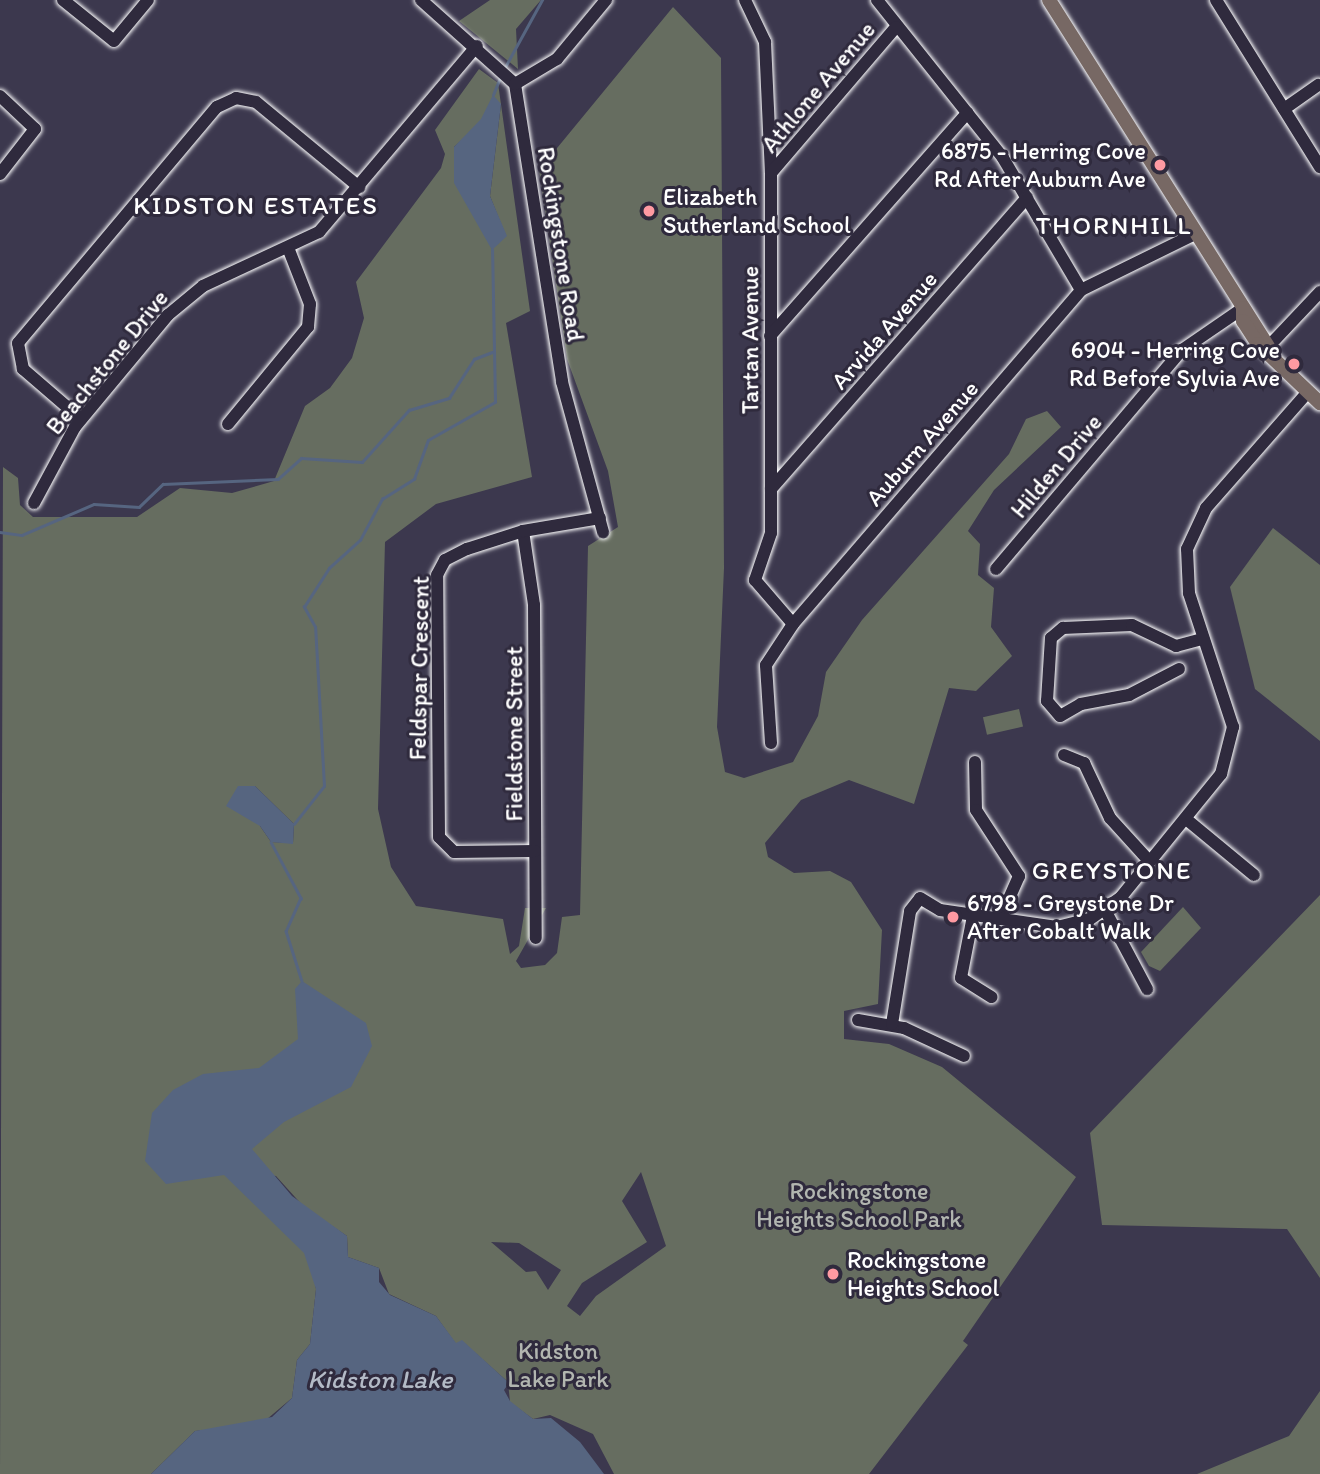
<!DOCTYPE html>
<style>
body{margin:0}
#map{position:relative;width:1320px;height:1474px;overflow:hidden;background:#3c384e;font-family:Itim,sans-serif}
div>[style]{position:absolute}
.green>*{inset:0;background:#666d60;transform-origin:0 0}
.water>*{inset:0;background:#566580}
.stream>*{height:2.5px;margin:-1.25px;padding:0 1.25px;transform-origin:1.25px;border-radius:1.25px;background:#566580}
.roads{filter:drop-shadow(0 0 2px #fff) drop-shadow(0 0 2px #fff)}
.minor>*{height:12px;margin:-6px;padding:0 6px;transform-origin:6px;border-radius:6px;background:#2f2a3d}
.major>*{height:14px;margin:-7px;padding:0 7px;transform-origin:7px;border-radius:7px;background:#776864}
.dots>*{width:19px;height:19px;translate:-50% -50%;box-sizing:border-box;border:4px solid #2f2a3d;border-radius:50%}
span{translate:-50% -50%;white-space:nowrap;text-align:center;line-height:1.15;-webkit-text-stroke:6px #2f2a3d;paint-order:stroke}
.street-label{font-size:24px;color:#fff}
.poi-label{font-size:24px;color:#fff}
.right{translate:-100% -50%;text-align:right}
.left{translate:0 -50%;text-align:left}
.park-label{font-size:24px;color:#b2b6b0}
.neighbourhood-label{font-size:26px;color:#fff;letter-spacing:2px}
.water-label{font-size:26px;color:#b3bac6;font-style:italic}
</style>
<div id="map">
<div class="green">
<i style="clip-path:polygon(490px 0,541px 0,516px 29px,518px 69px,459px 21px)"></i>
<i style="clip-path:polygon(evenodd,673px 7px,721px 58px,722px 221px,754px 222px,722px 226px,724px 568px,717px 727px,725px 772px,744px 778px,793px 762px,818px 716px,826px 672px,862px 620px,1009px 454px,1026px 419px,1047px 411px,1061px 427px,994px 490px,968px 531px,980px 544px,978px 575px,994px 588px,991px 627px,1012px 656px,976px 691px,949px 688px,914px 804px,849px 780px,801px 800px,765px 843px,768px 857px,794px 873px,830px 871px,851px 882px,882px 930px,878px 1004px,844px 1011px,844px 1039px,889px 1044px,942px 1067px,1076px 1177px,963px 1341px,968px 1345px,869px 1474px,614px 1474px,593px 1434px,550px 1415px,533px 1419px,510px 1402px,508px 1382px,462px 1341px,456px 1344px,436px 1316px,389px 1294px,379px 1268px,348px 1257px,347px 1236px,304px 1207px,276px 1176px,221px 1171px,309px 1241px,316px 1289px,310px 1344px,297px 1360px,292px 1398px,260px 1425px,195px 1431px,151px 1474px,0 1474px,3px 467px,18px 478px,20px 505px,33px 517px,137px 517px,180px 488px,232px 493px,274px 481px,305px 406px,330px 388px,352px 358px,364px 318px,356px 282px,441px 168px,445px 154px,435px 130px,479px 69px,498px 83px,530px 311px,506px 323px,532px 477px,436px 504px,385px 542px,378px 809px,391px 867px,416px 906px,503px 919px,510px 954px,519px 946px,525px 908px,546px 908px,516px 961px,521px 968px,545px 965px,557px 953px,562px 917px,580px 915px,588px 546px,618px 527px,608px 471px,567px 359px,539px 170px,673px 7px,501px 104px,490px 196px,506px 236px,454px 147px,501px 104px,673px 7px,255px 786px,294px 824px,293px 843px,271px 842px,260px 826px,255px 786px,673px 7px,641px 1172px,666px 1246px,596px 1296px,580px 1316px,567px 1306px,582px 1283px,647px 1242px,622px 1201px,641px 1172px,673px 7px,491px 1242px,519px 1243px,561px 1270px,548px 1290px,536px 1271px,526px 1272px,491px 1242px)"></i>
<i style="clip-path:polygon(1273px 528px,1320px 565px,1320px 741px,1255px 689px,1230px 587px)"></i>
<i style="left:1019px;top:709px;width:18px;height:37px;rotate:77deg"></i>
<i style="clip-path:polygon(1320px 895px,1320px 1278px,1287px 1229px,1102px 1225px,1090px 1133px)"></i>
<i style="clip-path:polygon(1183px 907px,1201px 928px,1160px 971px,1149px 966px,1141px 952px)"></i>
<i style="clip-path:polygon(1320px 1391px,1320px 1474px,1197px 1474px,1289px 1436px)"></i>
</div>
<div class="water">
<i style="clip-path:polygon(493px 95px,501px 104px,490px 196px,507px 236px,492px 250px,454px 183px,454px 147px,481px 119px)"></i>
<i style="clip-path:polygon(238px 786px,255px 786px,294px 824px,293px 844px,271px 842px,260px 826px,226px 806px)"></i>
<i style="clip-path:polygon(302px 981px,366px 1023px,372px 1046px,351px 1087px,284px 1122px,252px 1149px,292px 1196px,347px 1236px,348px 1257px,379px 1268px,379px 1282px,390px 1295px,436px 1316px,456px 1343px,462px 1340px,509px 1383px,504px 1390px,510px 1401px,533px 1419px,551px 1418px,580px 1442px,604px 1474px,151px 1474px,195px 1431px,272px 1417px,292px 1398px,297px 1360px,310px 1344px,316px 1289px,304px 1253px,224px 1175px,166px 1184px,145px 1161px,152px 1113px,173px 1090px,203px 1074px,259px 1068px,298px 1039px,295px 989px)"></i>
</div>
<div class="stream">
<i style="left:504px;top:69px;width:79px;rotate:-61.2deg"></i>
<i style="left:493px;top:95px;width:18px;rotate:-68deg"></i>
<i style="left:0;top:532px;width:22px;rotate:8deg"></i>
<i style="left:22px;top:535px;width:78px;rotate:-23.3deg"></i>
<i style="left:94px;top:504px;width:45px;rotate:3.8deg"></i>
<i style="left:139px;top:507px;width:33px;rotate:-44deg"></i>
<i style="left:163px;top:484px;width:115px;rotate:-2.5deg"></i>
<i style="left:278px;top:479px;width:31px;rotate:-42deg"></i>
<i style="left:301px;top:458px;width:61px;rotate:3.8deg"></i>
<i style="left:362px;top:462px;width:70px;rotate:-47.9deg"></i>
<i style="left:409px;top:410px;width:42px;rotate:-16.7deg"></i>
<i style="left:449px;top:398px;width:46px;rotate:-57.3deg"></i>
<i style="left:474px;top:359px;width:19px;rotate:-21deg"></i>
<i style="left:294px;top:824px;width:48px;rotate:-51.7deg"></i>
<i style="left:324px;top:786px;width:159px;rotate:-93.2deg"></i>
<i style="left:315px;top:627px;width:23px;rotate:-119deg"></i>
<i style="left:304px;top:607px;width:46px;rotate:-57.3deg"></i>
<i style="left:329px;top:568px;width:42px;rotate:-42.1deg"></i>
<i style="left:360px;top:540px;width:47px;rotate:-61.8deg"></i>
<i style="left:382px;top:499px;width:38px;rotate:-32deg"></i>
<i style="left:414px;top:479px;width:41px;rotate:-70.3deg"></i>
<i style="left:428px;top:440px;width:77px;rotate:-29.6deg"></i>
<i style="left:495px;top:402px;width:152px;rotate:-91.1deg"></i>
<i style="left:271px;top:842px;width:64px;rotate:61.8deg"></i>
<i style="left:301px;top:898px;width:36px;rotate:114deg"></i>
<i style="left:286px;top:931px;width:52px;rotate:72.3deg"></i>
</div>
<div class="roads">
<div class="minor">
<i style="left:63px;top:0;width:65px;rotate:38.8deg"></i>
<i style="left:114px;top:41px;width:53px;rotate:-50.3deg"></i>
<i style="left:421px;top:0;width:126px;rotate:41.8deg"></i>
<i style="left:515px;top:84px;width:302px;rotate:81deg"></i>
<i style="left:562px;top:382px;width:156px;rotate:74.7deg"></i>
<i style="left:745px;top:0;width:47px;rotate:64.5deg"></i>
<i style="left:765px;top:42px;width:131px;rotate:87.4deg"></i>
<i style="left:771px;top:173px;width:360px;rotate:90deg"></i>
<i style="left:771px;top:533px;width:50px;rotate:108.8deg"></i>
<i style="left:755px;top:580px;width:58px;rotate:49.2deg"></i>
<i style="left:877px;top:0;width:202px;rotate:51.4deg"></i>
<i style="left:1003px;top:158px;width:153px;rotate:59.4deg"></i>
<i style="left:1216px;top:0;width:197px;rotate:58.1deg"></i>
<i style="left:515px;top:84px;width:49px;rotate:-30.8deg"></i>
<i style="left:557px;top:59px;width:77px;rotate:-50.3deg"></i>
<i style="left:0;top:96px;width:48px;rotate:43.3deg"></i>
<i style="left:35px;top:129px;width:57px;rotate:127.9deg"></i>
<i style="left:1284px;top:109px;width:42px;rotate:-35.2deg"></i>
<i style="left:771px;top:173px;width:192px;rotate:-49.4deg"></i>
<i style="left:770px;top:336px;width:298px;rotate:-48.5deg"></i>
<i style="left:1268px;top:347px;width:76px;rotate:-46.6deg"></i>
<i style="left:81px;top:419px;width:77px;rotate:-139.2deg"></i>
<i style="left:23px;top:369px;width:26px;rotate:-101deg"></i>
<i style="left:18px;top:343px;width:309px;rotate:-49.9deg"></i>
<i style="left:217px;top:107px;width:21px;rotate:-25deg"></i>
<i style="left:236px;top:98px;width:20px;rotate:11deg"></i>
<i style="left:256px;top:102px;width:134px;rotate:39.5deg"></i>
<i style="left:228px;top:424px;width:126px;rotate:-50.5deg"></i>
<i style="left:308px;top:327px;width:23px;rotate:-85deg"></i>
<i style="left:310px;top:304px;width:58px;rotate:-111.3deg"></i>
<i style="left:771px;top:489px;width:388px;rotate:-48.7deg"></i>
<i style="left:34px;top:503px;width:86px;rotate:-61.7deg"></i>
<i style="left:75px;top:427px;width:146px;rotate:-50.3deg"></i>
<i style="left:168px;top:315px;width:45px;rotate:-39.6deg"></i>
<i style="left:203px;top:286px;width:128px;rotate:-25deg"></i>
<i style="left:319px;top:232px;width:244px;rotate:-49.7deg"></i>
<i style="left:523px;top:531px;width:75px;rotate:81.5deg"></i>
<i style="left:534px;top:605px;width:333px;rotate:89.7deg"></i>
<i style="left:996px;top:569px;width:287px;rotate:-49.7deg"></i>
<i style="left:1182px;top:350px;width:74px;rotate:-34.5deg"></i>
<i style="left:1179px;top:669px;width:56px;rotate:152.5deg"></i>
<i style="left:1129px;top:695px;width:49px;rotate:169.4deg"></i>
<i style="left:1081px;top:704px;width:24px;rotate:150deg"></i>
<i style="left:1060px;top:716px;width:20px;rotate:-131deg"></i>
<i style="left:1047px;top:701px;width:63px;rotate:-86.4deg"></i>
<i style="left:1051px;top:638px;width:16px;rotate:-40deg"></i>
<i style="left:1063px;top:628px;width:69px;rotate:-2.5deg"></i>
<i style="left:1132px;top:625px;width:49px;rotate:25.5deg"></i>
<i style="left:1176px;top:646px;width:27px;rotate:-15deg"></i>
<i style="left:771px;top:743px;width:78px;rotate:-93.7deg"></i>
<i style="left:766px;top:665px;width:49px;rotate:-56.6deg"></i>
<i style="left:793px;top:624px;width:441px;rotate:-49.2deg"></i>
<i style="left:1081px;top:290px;width:129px;rotate:-26.2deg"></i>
<i style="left:1064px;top:755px;width:22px;rotate:22deg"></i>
<i style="left:1084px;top:763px;width:61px;rotate:64.7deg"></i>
<i style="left:1110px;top:818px;width:59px;rotate:47.7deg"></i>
<i style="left:975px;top:762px;width:48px;rotate:88.8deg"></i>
<i style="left:976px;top:810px;width:79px;rotate:56.9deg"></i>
<i style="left:1019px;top:876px;width:47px;rotate:113.8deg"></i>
<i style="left:1186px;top:819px;width:88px;rotate:39.5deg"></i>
<i style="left:535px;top:851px;width:81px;rotate:179.3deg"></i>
<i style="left:454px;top:852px;width:21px;rotate:-135deg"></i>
<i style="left:439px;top:837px;width:262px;rotate:-90.4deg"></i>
<i style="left:437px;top:575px;width:17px;rotate:-62deg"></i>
<i style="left:445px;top:560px;width:25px;rotate:-27deg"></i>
<i style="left:467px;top:549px;width:59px;rotate:-17.8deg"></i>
<i style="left:523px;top:531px;width:78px;rotate:-9.6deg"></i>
<i style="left:1104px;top:908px;width:92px;rotate:62deg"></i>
<i style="left:973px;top:916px;width:63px;rotate:101deg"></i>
<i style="left:961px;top:978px;width:36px;rotate:32deg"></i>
<i style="left:858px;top:1020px;width:47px;rotate:9.9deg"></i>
<i style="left:904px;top:1028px;width:66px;rotate:25deg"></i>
<i style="left:892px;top:1024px;width:114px;rotate:-80.9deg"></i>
<i style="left:910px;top:911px;width:16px;rotate:-52deg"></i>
<i style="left:920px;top:898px;width:23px;rotate:31deg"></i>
<i style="left:940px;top:910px;width:118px;rotate:8.3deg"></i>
<i style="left:1057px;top:927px;width:34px;rotate:-14deg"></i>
<i style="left:1090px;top:919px;width:38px;rotate:-35deg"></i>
<i style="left:1121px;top:897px;width:159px;rotate:-50.9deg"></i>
<i style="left:1221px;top:774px;width:49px;rotate:-75.7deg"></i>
<i style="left:1233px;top:727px;width:141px;rotate:-108.2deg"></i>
<i style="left:1189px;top:593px;width:44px;rotate:-92.6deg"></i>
<i style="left:1187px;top:549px;width:45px;rotate:-65.1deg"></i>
<i style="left:1206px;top:508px;width:154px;rotate:-48.7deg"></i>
</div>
<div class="major">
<i style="left:1049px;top:0;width:410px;rotate:57.7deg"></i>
<i style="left:1243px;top:308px;width:13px;rotate:90deg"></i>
<i style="left:1243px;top:321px;width:27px;rotate:57deg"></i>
<i style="left:1258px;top:344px;width:86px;rotate:43.6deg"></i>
</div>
</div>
<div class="dots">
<i style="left:1160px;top:165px;background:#ff9aa2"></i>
<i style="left:649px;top:211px;background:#ff9aa2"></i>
<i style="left:1294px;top:364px;background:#ff9aa2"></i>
<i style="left:953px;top:917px;background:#ff9aa2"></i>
<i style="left:833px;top:1274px;background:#ff9aa2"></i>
</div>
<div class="street-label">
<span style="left:818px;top:87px;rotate:-50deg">Athlone Avenue</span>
<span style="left:561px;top:244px;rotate:81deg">Rockingstone Road</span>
<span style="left:884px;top:330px;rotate:-49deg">Arvida Avenue</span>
<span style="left:750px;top:340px;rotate:-90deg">Tartan Avenue</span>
<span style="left:107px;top:362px;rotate:-51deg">Beachstone Drive</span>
<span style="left:922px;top:443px;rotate:-49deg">Auburn Avenue</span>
<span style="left:1056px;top:466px;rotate:-50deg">Hilden Drive</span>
<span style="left:419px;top:668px;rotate:-89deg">Feldspar Crescent</span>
<span style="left:514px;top:734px;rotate:-90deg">Fieldstone Street</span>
</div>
<div class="poi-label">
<span class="right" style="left:1146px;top:165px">6875 - Herring Cove<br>Rd After Auburn Ave</span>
<span class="left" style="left:663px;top:211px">Elizabeth<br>Sutherland School</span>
<span class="right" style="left:1280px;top:364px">6904 - Herring Cove<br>Rd Before Sylvia Ave</span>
<span class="left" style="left:967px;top:917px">6798 - Greystone Dr<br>After Cobalt Walk</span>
<span class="left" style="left:847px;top:1274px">Rockingstone<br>Heights School</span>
</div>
<div class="park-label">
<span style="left:859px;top:1205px">Rockingstone<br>Heights School Park</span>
<span style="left:558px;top:1365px">Kidston<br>Lake Park</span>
</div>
<div class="neighbourhood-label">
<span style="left:256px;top:206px">KIDSTON ESTATES</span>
<span style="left:1114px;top:226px">THORNHILL</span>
<span style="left:1112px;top:871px">GREYSTONE</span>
</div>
<div class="water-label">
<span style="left:380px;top:1380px">Kidston Lake</span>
</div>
</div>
